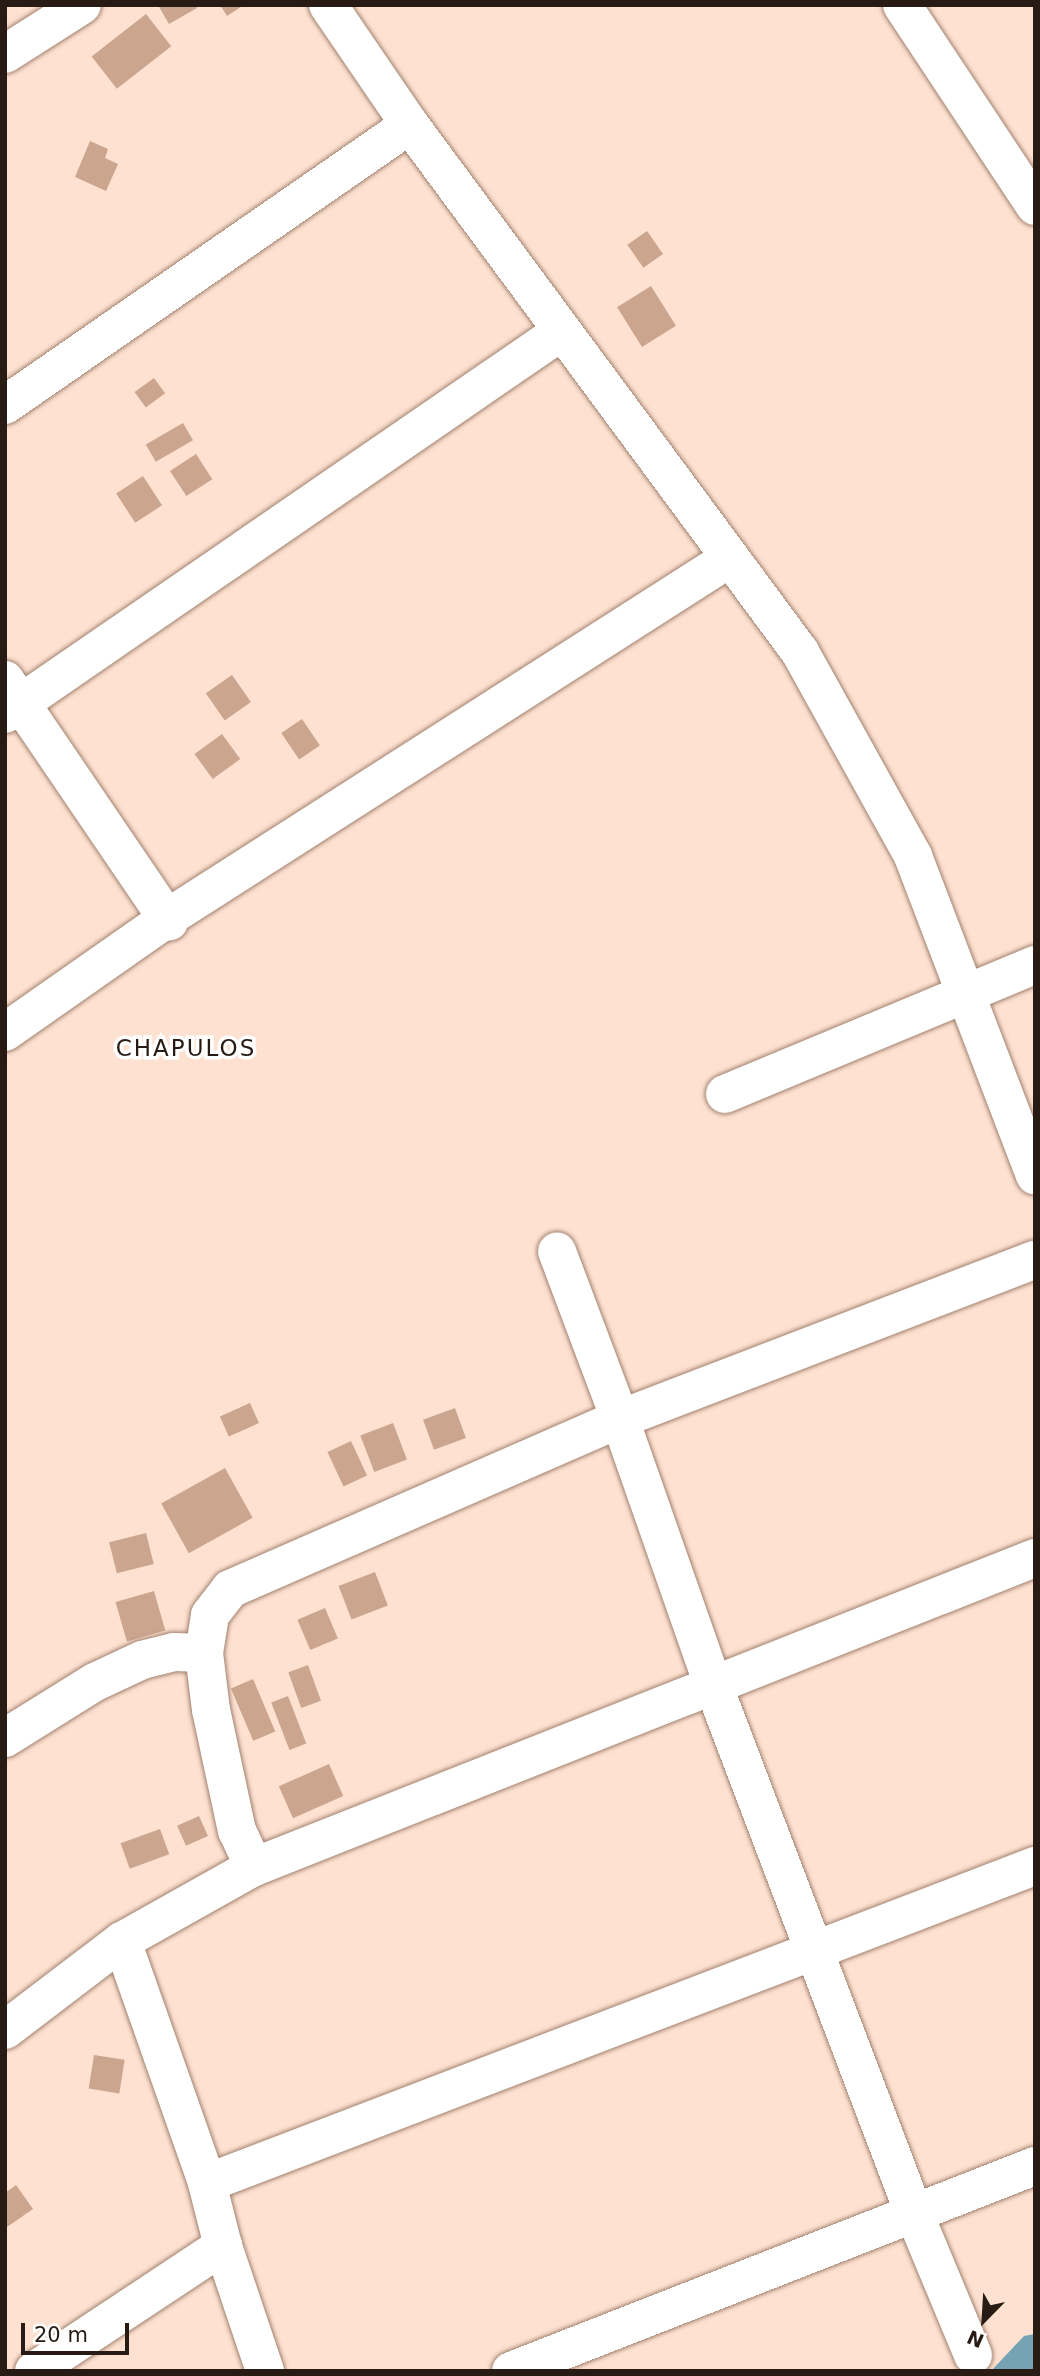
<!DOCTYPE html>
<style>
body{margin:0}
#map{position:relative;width:1040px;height:2376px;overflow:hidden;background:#fee1d1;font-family:"DejaVu Sans",sans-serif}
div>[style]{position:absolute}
.water>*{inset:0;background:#75a3b3}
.building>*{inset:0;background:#cca58f;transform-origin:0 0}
.roads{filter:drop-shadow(0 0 2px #a1816e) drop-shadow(0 0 2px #a1816e)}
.minor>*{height:38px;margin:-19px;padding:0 19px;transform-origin:19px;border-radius:19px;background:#fff}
span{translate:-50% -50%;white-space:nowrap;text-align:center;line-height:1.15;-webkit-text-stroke:7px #fff;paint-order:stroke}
.quarter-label{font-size:23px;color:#271b14;letter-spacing:2px}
.frame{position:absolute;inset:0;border:7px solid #271b14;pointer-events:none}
.north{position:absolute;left:949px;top:2285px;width:70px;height:70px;-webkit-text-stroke:5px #fff;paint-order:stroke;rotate:204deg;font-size:19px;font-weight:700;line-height:28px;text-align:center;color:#271b14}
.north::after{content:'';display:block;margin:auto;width:24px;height:32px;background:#271b14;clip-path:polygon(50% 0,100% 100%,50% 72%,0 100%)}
.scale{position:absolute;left:21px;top:2323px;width:108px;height:32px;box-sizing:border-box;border:4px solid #271b14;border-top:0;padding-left:9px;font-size:21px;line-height:24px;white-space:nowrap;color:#271b14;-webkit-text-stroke:5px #fff;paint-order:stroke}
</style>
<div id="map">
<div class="water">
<i style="clip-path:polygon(1035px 2334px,1035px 2371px,991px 2371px,1024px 2336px)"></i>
</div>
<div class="building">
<i style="clip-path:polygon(158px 5px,195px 5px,197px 8px,169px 24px)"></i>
<i style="clip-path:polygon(220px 5px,244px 5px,227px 16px)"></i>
<i style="left:146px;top:14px;width:41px;height:69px;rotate:52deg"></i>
<i style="clip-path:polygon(90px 141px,108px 149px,105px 158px,118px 164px,106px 191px,75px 177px)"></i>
<i style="left:647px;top:231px;width:28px;height:24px;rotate:55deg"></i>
<i style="left:651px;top:286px;width:47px;height:40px;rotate:58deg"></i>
<i style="left:154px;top:378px;width:19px;height:24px;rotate:54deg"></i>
<i style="left:183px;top:423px;width:20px;height:43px;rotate:60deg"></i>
<i style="left:196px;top:454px;width:30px;height:31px;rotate:57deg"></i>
<i style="left:143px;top:476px;width:35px;height:32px;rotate:57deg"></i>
<i style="left:232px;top:675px;width:33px;height:32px;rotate:55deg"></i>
<i style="left:302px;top:719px;width:32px;height:25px;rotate:56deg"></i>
<i style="left:222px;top:734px;width:31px;height:34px;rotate:54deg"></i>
<i style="left:250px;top:1403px;width:22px;height:33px;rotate:66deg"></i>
<i style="left:455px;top:1408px;width:32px;height:34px;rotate:70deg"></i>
<i style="left:393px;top:1423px;width:39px;height:35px;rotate:69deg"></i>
<i style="left:351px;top:1441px;width:38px;height:26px;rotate:65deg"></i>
<i style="left:225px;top:1468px;width:57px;height:73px;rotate:61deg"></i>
<i style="left:146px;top:1533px;width:32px;height:38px;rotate:76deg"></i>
<i style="left:375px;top:1572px;width:36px;height:39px;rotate:69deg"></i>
<i style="left:154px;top:1591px;width:41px;height:40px;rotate:74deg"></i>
<i style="left:325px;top:1608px;width:33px;height:30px;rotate:67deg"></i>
<i style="left:308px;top:1665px;width:38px;height:21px;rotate:70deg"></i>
<i style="left:253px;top:1679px;width:57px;height:24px;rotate:67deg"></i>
<i style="left:288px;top:1696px;width:51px;height:18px;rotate:69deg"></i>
<i style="left:329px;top:1764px;width:35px;height:55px;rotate:66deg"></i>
<i style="left:199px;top:1816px;width:22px;height:24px;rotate:66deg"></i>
<i style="left:160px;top:1829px;width:27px;height:42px;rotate:70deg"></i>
<i style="left:94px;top:2055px;width:31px;height:34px;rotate:9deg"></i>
<i style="clip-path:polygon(16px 2185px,33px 2209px,7px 2227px,5px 2193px)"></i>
</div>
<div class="roads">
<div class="minor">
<i style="left:328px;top:5px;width:145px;rotate:55.7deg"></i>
<i style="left:410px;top:125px;width:656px;rotate:53.5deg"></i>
<i style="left:800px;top:652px;width:233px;rotate:61deg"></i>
<i style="left:913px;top:856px;width:342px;rotate:69.1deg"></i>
<i style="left:902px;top:5px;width:241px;rotate:56.5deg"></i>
<i style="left:5px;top:54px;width:91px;rotate:-32.5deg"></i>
<i style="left:5px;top:405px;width:492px;rotate:-34.7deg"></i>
<i style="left:5px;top:680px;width:292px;rotate:55.8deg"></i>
<i style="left:5px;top:714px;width:676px;rotate:-34.51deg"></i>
<i style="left:5px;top:1032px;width:204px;rotate:-35deg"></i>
<i style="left:172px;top:915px;width:662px;rotate:-32.61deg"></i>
<i style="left:725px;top:1094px;width:336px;rotate:-22.6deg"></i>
<i style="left:5px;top:1738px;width:106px;rotate:-31.9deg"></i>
<i style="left:95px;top:1682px;width:52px;rotate:-25.1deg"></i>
<i style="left:142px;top:1660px;width:33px;rotate:-14deg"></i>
<i style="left:174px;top:1652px;width:30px;rotate:2deg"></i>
<i style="left:254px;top:1867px;width:40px;rotate:-115deg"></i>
<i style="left:237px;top:1831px;width:124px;rotate:-102.1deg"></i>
<i style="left:211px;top:1710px;width:57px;rotate:-97deg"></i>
<i style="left:204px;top:1653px;width:38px;rotate:-81deg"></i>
<i style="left:210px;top:1615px;width:33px;rotate:-52deg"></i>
<i style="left:230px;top:1589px;width:425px;rotate:-23.6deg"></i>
<i style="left:620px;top:1419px;width:179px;rotate:-110.6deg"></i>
<i style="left:122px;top:1941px;width:256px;rotate:70.6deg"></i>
<i style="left:207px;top:2183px;width:65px;rotate:75.7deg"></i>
<i style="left:5px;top:2030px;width:147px;rotate:-37.3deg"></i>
<i style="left:122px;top:1941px;width:151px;rotate:-29.3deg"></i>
<i style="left:254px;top:1867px;width:840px;rotate:-21.59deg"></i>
<i style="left:207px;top:2183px;width:887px;rotate:-20.95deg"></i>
<i style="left:973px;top:2355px;width:151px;rotate:-112.6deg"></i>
<i style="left:915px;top:2216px;width:571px;rotate:-110.81deg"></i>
<i style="left:712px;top:1682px;width:279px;rotate:-109.3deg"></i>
<i style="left:620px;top:1419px;width:444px;rotate:-21deg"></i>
<i style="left:34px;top:2371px;width:227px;rotate:-33.5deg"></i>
<i style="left:223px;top:2246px;width:132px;rotate:71.4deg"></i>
<i style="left:511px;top:2371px;width:563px;rotate:-21.37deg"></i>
</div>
</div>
<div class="quarter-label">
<span style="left:186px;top:1048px">CHAPULOS</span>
</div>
<div class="frame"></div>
<div class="north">N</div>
<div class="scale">20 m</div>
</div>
